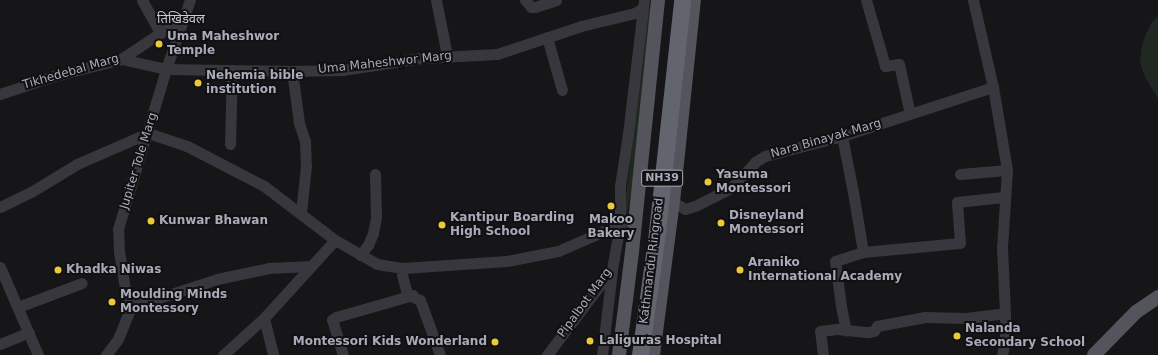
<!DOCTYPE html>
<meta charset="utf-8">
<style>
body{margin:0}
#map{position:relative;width:1158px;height:355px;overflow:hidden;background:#161618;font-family:"DejaVu Sans","Noto Sans Devanagari",sans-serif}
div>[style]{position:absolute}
.green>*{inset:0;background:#202822}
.minor>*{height:11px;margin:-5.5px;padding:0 5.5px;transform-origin:5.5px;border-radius:5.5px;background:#37373d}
.major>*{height:14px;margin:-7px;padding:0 7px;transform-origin:7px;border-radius:7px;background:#53545c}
.highway>*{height:17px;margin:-8.5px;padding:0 8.5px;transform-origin:8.5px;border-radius:8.5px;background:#63656e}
.dots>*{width:11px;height:11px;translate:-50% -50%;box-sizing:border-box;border:2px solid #111113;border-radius:50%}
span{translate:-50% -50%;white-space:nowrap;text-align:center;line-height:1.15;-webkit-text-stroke:4px #111113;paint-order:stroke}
.shield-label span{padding:1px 3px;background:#111113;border:1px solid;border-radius:3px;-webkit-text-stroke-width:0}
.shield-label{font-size:11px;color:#a9abb8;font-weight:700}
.poi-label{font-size:12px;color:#a9abb8;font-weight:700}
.left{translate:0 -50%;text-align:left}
.right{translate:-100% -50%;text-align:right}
.street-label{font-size:12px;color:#a9abb8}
.neighbourhood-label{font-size:13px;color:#c9cbd4}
</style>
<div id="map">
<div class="green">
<i style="clip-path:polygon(649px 7px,655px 12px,643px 124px,626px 221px,623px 220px,636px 115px,643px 30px)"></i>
<i style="clip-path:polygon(1158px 16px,1158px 99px,1145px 77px,1140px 62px,1142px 46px,1146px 34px,1152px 22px)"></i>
</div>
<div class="minor">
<i style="left:142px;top:0;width:38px;rotate:61deg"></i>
<i style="left:436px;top:0;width:56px;rotate:78.7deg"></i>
<i style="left:525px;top:0;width:9px;rotate:49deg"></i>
<i style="left:531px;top:7px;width:4px"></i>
<i style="left:535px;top:7px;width:22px;rotate:-18deg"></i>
<i style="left:866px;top:0;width:69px;rotate:73.9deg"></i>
<i style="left:885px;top:66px;width:14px;rotate:-8deg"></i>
<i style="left:899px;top:64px;width:51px;rotate:77.6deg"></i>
<i style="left:973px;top:0;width:89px;rotate:77.1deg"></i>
<i style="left:993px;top:87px;width:84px;rotate:80.4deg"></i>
<i style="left:1007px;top:170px;width:77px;rotate:93.7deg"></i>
<i style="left:1002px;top:247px;width:66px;rotate:87.4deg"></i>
<i style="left:1005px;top:313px;width:27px;rotate:90deg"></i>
<i style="left:1005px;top:340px;width:15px;rotate:101deg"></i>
<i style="left:547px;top:37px;width:55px;rotate:74.2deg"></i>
<i style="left:121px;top:59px;width:46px;rotate:12.5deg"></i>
<i style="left:166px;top:69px;width:126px;rotate:0.9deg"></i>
<i style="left:292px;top:71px;width:50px;rotate:-1.1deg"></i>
<i style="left:342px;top:70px;width:80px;rotate:-8.6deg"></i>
<i style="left:421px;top:58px;width:76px;rotate:-3deg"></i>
<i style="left:497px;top:54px;width:89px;rotate:-18.4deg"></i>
<i style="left:581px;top:26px;width:56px;rotate:-13.5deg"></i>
<i style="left:635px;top:13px;width:9px;rotate:-32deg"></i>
<i style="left:292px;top:71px;width:52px;rotate:82.3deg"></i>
<i style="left:299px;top:123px;width:19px;rotate:72deg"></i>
<i style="left:305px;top:141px;width:25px;rotate:88deg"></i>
<i style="left:306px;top:166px;width:47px;rotate:96.1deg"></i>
<i style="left:0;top:94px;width:57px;rotate:-18.4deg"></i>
<i style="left:54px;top:76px;width:69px;rotate:-14.2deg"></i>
<i style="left:121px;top:59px;width:76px;rotate:-33.7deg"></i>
<i style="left:184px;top:17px;width:18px;rotate:-71deg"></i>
<i style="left:842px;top:136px;width:57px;rotate:78.9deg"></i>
<i style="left:853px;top:192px;width:61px;rotate:80.5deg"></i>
<i style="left:863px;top:252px;width:29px;rotate:162deg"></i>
<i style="left:835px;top:261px;width:45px;rotate:82.4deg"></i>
<i style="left:841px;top:306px;width:25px;rotate:79deg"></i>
<i style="left:230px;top:144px;width:74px;rotate:-88.5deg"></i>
<i style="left:960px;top:174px;width:47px;rotate:-4.9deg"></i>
<i style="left:673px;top:202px;width:14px;rotate:30deg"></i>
<i style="left:685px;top:209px;width:10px;rotate:-17deg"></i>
<i style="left:695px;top:206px;width:40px;rotate:-26.6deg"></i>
<i style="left:731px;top:188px;width:35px;rotate:-47deg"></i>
<i style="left:755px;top:162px;width:12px;rotate:-31deg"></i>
<i style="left:765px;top:156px;width:80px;rotate:-14.6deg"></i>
<i style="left:842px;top:136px;width:159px;rotate:-18deg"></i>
<i style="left:0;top:207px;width:34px;rotate:-26deg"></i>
<i style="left:31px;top:192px;width:54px;rotate:-31.3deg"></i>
<i style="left:77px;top:164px;width:77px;rotate:-23.6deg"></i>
<i style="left:148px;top:133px;width:41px;rotate:18.4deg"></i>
<i style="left:187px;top:146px;width:87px;rotate:27.5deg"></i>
<i style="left:264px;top:186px;width:89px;rotate:37.3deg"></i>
<i style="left:863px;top:252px;width:97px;rotate:-5.3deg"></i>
<i style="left:960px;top:243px;width:41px;rotate:-94.2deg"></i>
<i style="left:957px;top:202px;width:47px;rotate:-6.1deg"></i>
<i style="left:360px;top:255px;width:13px;rotate:-51deg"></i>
<i style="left:368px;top:245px;width:13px;rotate:-67deg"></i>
<i style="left:373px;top:233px;width:16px;rotate:-79deg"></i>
<i style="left:376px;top:217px;width:43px;rotate:-91.3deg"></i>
<i style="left:0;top:267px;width:96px;rotate:66.6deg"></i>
<i style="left:403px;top:268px;width:7px;rotate:98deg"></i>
<i style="left:402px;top:275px;width:20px;rotate:75deg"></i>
<i style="left:407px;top:294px;width:14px;rotate:25deg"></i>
<i style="left:420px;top:300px;width:59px;rotate:70deg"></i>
<i style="left:18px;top:307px;width:68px;rotate:-20.6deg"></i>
<i style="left:131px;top:307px;width:90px;rotate:-18deg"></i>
<i style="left:217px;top:279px;width:53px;rotate:-11.9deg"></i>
<i style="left:269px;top:268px;width:41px;rotate:-2.8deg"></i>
<i style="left:264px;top:318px;width:38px;rotate:76deg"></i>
<i style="left:0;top:344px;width:31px;rotate:-22deg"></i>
<i style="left:106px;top:355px;width:20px;rotate:-53deg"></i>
<i style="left:118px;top:339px;width:35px;rotate:-68deg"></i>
<i style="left:131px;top:307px;width:19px;rotate:-108deg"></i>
<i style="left:125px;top:289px;width:37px;rotate:-99deg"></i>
<i style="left:119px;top:252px;width:23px;rotate:-92deg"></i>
<i style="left:118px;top:229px;width:167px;rotate:-73.3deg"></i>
<i style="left:166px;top:69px;width:55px;rotate:-70.9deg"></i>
<i style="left:223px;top:355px;width:55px;rotate:-42.1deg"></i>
<i style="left:264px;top:318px;width:105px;rotate:-47.7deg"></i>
<i style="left:335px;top:240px;width:48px;rotate:29.7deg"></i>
<i style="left:377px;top:264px;width:26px;rotate:9deg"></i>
<i style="left:403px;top:268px;width:104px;rotate:-3.9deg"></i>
<i style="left:507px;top:261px;width:52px;rotate:-11.1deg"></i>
<i style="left:558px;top:251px;width:68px;rotate:-23.5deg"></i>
<i style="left:620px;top:224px;width:15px;rotate:-8deg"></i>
<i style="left:343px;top:355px;width:37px;rotate:-107deg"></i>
<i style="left:332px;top:320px;width:5px;rotate:-37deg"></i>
<i style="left:336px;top:317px;width:80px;rotate:-15.9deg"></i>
<i style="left:547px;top:355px;width:108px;rotate:-52.9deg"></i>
<i style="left:612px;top:269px;width:46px;rotate:-79.9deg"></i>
<i style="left:620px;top:224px;width:38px;rotate:-90deg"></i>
<i style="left:620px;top:186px;width:53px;rotate:-81.3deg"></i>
<i style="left:628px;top:134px;width:135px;rotate:-83.2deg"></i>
<i style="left:602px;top:355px;width:85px;rotate:-83.2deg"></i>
<i style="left:823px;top:355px;width:24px;rotate:-97deg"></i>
<i style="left:820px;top:331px;width:17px;rotate:-7deg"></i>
<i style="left:837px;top:329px;width:31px;rotate:6deg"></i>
<i style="left:868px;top:332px;width:6px;rotate:-9deg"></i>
<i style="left:874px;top:331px;width:6px;rotate:-59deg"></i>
<i style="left:877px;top:326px;width:49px;rotate:-10.6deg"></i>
<i style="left:925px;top:317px;width:41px;rotate:1.4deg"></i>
<i style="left:966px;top:318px;width:39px;rotate:-7deg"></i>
</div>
<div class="major">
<i style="left:619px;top:355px;width:104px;rotate:-82.8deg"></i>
<i style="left:632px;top:252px;width:253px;rotate:-84.1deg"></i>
<i style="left:653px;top:355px;width:154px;rotate:-82.6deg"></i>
<i style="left:673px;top:202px;width:203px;rotate:-84.1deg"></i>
<i style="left:1094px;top:355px;width:60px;rotate:-45.7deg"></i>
<i style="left:1136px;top:312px;width:27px;rotate:-34deg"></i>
</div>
<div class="highway">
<i style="left:640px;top:355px;width:124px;rotate:-82.1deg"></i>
<i style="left:657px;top:232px;width:233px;rotate:-83.8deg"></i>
</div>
<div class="dots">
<i style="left:159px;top:44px;background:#edc939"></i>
<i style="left:198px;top:83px;background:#edc939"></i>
<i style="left:708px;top:182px;background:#edc939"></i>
<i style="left:611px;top:206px;background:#edc939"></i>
<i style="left:151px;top:221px;background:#edc939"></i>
<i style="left:721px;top:223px;background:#edc939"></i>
<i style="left:442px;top:225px;background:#edc939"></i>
<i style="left:58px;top:270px;background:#edc939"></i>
<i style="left:740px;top:270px;background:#edc939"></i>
<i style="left:112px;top:302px;background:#edc939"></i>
<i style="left:957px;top:336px;background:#edc939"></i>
<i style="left:590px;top:341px;background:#edc939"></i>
<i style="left:495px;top:342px;background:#edc939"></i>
</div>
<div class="shield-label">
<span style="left:662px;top:178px">NH39</span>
</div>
<div class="poi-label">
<span class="left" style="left:167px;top:44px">Uma Maheshwor<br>Temple</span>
<span class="left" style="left:206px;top:83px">Nehemia bible<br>institution</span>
<span class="left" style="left:716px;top:182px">Yasuma<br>Montessori</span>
<span class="left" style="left:729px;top:223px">Disneyland<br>Montessori</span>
<span class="left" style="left:450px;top:225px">Kantipur Boarding<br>High School</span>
<span style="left:611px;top:227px">Makoo<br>Bakery</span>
<span class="left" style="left:159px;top:221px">Kunwar Bhawan</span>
<span class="left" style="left:748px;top:270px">Araniko<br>International Academy</span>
<span class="left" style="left:66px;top:270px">Khadka Niwas</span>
<span class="left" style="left:120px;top:302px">Moulding Minds<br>Montessory</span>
<span class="left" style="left:965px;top:336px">Nalanda<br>Secondary School</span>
<span class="left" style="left:599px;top:341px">Laliguras Hospital</span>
<span class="right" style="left:487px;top:342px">Montessori Kids Wonderland</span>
</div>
<div class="street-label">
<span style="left:385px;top:63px;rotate:-6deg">Uma Maheshwor Marg</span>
<span style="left:71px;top:72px;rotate:-16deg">Tikhedebal Marg</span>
<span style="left:826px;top:139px;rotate:-16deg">Nara Binayak Marg</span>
<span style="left:139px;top:161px;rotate:-73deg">Jupiter Tole Marg</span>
<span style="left:652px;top:261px;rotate:-83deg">Kathmandu Ringroad</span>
<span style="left:585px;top:303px;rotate:-54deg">Pipalbot Marg</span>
</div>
<div class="neighbourhood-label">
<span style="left:181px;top:19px">तिखिडेवल</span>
</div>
</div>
